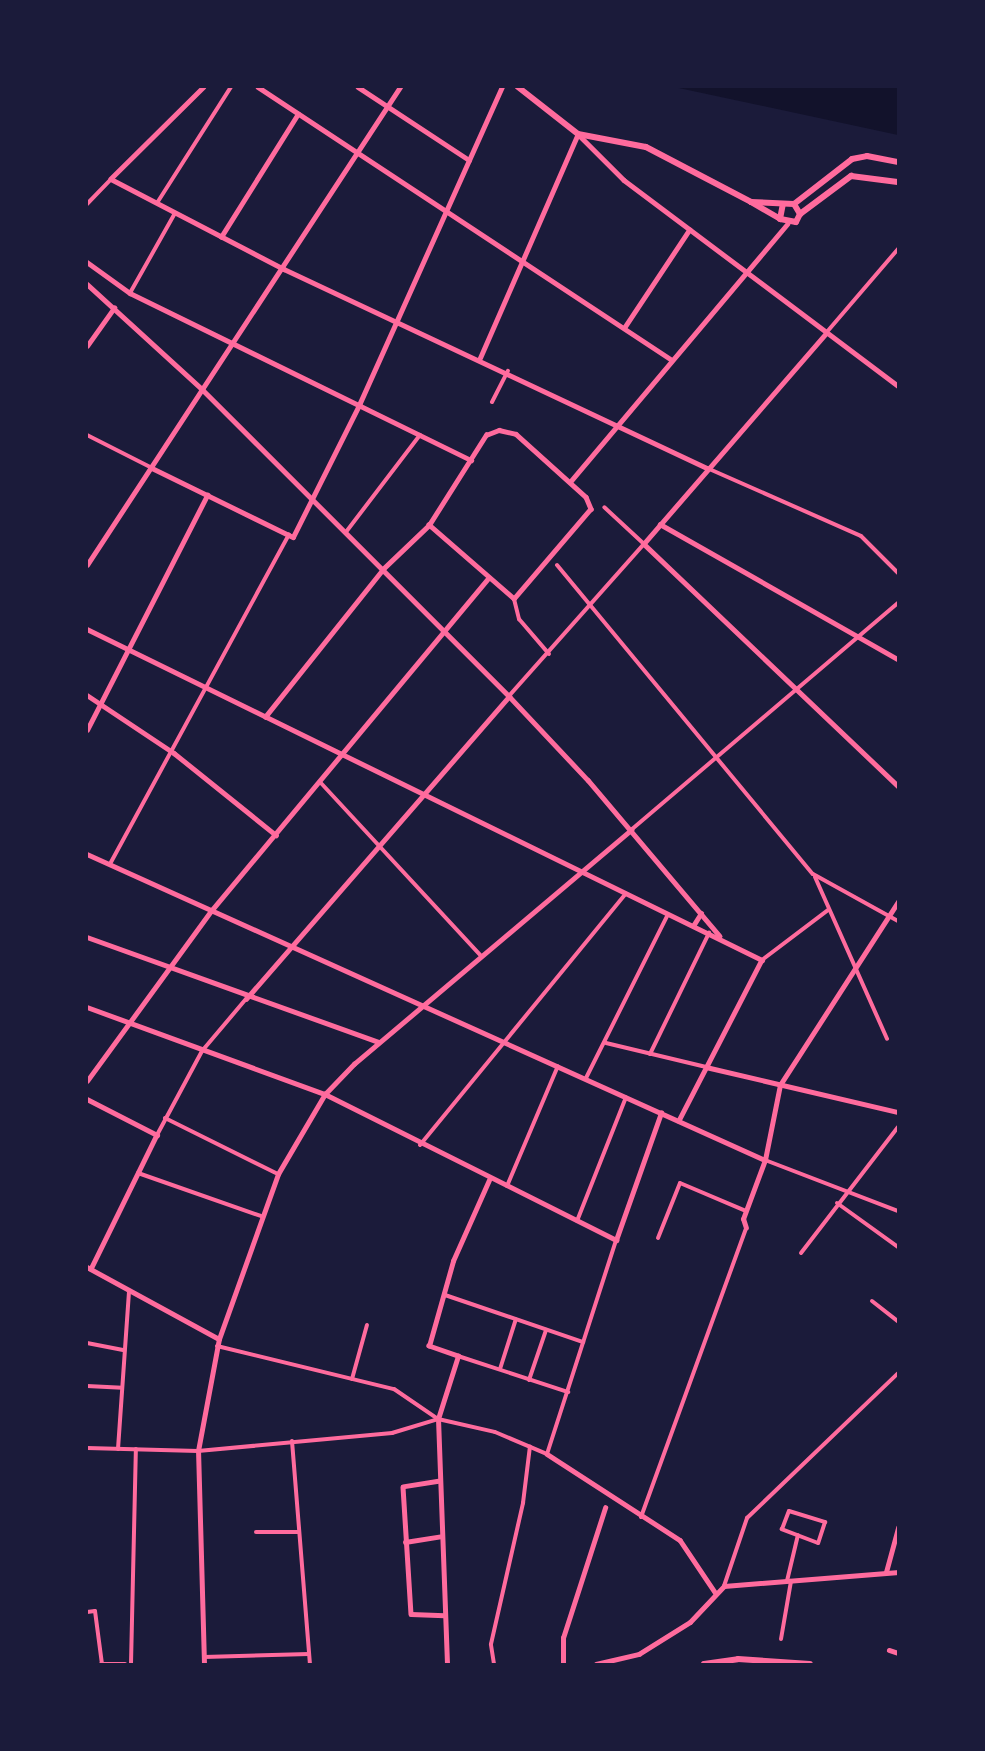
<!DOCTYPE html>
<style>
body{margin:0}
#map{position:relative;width:985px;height:1751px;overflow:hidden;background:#1b1b3a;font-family:"Titillium Web",sans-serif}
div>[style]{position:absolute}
.water>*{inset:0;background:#12122b}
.pedestrian>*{height:4px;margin:-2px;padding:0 2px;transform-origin:2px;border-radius:2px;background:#ff6b9d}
.minor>*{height:4.5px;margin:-2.25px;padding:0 2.25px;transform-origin:2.25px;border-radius:2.25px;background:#ff6b9d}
.tertiary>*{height:6px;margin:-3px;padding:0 3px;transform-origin:3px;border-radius:3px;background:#ff6b9d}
span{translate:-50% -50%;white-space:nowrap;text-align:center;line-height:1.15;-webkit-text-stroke:5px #1b1b3a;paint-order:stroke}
.frame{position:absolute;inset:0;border:88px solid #1b1b3a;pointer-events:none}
</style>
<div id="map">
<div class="water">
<i style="clip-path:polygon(674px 87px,898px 87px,898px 135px)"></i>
</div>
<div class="pedestrian">
<i style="left:157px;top:203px;width:138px;rotate:-57.5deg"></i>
<i style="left:87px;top:204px;width:35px;rotate:-46deg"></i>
<i style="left:130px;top:293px;width:90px;rotate:-60.6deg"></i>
<i style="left:826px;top:333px;width:111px;rotate:-49.4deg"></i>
<i style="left:492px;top:402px;width:35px;rotate:-63deg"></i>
<i style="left:87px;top:435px;width:73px;rotate:26.9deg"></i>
<i style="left:707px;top:468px;width:168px;rotate:23.8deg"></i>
<i style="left:861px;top:536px;width:52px;rotate:45deg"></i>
<i style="left:346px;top:532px;width:122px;rotate:-52.7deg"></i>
<i style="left:557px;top:565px;width:401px;rotate:50.4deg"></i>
<i style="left:813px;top:874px;width:97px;rotate:28.9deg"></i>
<i style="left:514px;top:599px;width:21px;rotate:76deg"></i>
<i style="left:519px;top:619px;width:46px;rotate:49.4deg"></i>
<i style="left:509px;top:696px;width:203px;rotate:-48.4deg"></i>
<i style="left:644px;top:544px;width:54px;rotate:-137.2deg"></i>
<i style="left:320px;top:782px;width:237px;rotate:47.2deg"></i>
<i style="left:631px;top:830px;width:350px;rotate:-40.4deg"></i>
<i style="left:110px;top:864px;width:375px;rotate:-61.5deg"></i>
<i style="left:815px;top:877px;width:177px;rotate:66deg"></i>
<i style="left:762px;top:960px;width:83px;rotate:-37.1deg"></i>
<i style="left:606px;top:1043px;width:103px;rotate:13.5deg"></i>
<i style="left:650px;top:1054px;width:135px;rotate:-64deg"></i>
<i style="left:586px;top:1078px;width:183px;rotate:-63.4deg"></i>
<i style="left:165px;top:1118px;width:126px;rotate:26.4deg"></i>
<i style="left:157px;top:1135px;width:95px;rotate:-61.8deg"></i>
<i style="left:202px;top:1051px;width:68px;rotate:-49.8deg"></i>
<i style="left:420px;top:1145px;width:325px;rotate:-50.7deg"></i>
<i style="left:765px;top:1160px;width:142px;rotate:21deg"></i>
<i style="left:138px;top:1173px;width:130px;rotate:19.3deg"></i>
<i style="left:507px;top:1186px;width:130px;rotate:-67deg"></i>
<i style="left:837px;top:1203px;width:75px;rotate:35.8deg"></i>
<i style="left:577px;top:1221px;width:133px;rotate:-68.4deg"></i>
<i style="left:658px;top:1238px;width:59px;rotate:-68.2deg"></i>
<i style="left:680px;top:1183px;width:72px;rotate:23deg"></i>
<i style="left:801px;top:1253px;width:159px;rotate:-52.4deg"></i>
<i style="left:445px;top:1295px;width:146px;rotate:18.8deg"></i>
<i style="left:872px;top:1301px;width:33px;rotate:38deg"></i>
<i style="left:87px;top:1343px;width:38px;rotate:11deg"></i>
<i style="left:217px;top:1346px;width:182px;rotate:13.7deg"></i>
<i style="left:394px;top:1389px;width:53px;rotate:34.3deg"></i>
<i style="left:458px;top:1356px;width:116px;rotate:18.1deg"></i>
<i style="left:500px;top:1369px;width:52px;rotate:-72.3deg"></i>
<i style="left:352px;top:1379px;width:56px;rotate:-74.5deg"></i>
<i style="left:529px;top:1380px;width:53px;rotate:-71.2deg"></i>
<i style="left:87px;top:1386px;width:35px;rotate:3deg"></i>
<i style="left:292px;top:1441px;width:224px;rotate:85.4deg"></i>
<i style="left:87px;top:1448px;width:111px;rotate:1.5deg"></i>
<i style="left:198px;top:1451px;width:195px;rotate:-5.3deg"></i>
<i style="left:392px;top:1433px;width:48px;rotate:-16.9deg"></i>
<i style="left:438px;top:1419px;width:58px;rotate:12.8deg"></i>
<i style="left:495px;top:1432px;width:56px;rotate:22.9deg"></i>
<i style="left:547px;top:1454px;width:225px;rotate:-72.1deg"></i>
<i style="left:118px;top:1449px;width:158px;rotate:-86deg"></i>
<i style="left:789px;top:1511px;width:38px;rotate:17deg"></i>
<i style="left:825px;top:1522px;width:22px;rotate:108deg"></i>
<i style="left:818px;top:1543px;width:39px;rotate:-159deg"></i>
<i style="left:782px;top:1529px;width:19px;rotate:-69deg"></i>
<i style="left:641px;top:1517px;width:307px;rotate:-70deg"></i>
<i style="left:256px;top:1532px;width:43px"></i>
<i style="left:787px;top:1581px;width:47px;rotate:-76.6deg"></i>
<i style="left:724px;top:1586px;width:72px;rotate:-71.3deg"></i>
<i style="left:747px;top:1518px;width:209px;rotate:-43.8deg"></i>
<i style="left:87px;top:1612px;width:8px;rotate:-7deg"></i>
<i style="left:95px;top:1611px;width:53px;rotate:82.5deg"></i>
<i style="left:781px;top:1639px;width:59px;rotate:-80.2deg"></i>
<i style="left:204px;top:1657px;width:105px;rotate:-1.6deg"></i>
<i style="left:131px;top:1664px;width:215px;rotate:-88.7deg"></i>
<i style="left:494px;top:1664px;width:20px;rotate:-99deg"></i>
<i style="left:491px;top:1644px;width:145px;rotate:-77.2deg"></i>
<i style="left:523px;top:1503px;width:57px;rotate:-83deg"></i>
</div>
<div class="minor">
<i style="left:204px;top:87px;width:131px;rotate:135.3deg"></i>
<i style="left:111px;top:179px;width:195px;rotate:27.5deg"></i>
<i style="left:284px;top:269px;width:467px;rotate:25.2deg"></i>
<i style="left:258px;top:87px;width:495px;rotate:33.4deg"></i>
<i style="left:358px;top:87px;width:133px;rotate:33.3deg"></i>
<i style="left:578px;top:134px;width:65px;rotate:45deg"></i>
<i style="left:624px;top:180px;width:343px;rotate:36.9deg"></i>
<i style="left:221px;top:237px;width:145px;rotate:-58deg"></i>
<i style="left:87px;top:262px;width:53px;rotate:35.8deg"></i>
<i style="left:130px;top:293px;width:380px;rotate:26.1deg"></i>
<i style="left:87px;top:284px;width:157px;rotate:42.4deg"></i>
<i style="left:203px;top:390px;width:433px;rotate:45deg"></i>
<i style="left:509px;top:696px;width:115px;rotate:46.8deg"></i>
<i style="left:588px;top:780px;width:204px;rotate:49.8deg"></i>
<i style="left:624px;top:328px;width:118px;rotate:-56.4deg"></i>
<i style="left:826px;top:334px;width:278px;rotate:130.9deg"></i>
<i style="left:644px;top:544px;width:351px;rotate:43.6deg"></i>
<i style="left:87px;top:346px;width:47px;rotate:-54.6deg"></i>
<i style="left:480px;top:358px;width:244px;rotate:-66.4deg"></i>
<i style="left:499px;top:430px;width:17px;rotate:13deg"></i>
<i style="left:516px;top:434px;width:94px;rotate:42deg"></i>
<i style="left:586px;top:497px;width:13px;rotate:67deg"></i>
<i style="left:591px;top:509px;width:118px;rotate:130.5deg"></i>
<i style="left:514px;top:599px;width:113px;rotate:-139deg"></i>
<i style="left:429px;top:525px;width:107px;rotate:-57.7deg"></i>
<i style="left:486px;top:435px;width:14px;rotate:-21deg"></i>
<i style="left:152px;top:468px;width:157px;rotate:26.1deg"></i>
<i style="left:293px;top:537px;width:148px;rotate:-63.4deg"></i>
<i style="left:359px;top:405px;width:349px;rotate:-65.8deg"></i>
<i style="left:570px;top:482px;width:337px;rotate:-49.9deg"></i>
<i style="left:660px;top:524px;width:274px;rotate:29.6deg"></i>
<i style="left:87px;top:565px;width:571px;rotate:-56.78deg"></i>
<i style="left:87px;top:629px;width:752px;rotate:26.12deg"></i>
<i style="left:762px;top:960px;width:181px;rotate:117.3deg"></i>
<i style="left:87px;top:695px;width:105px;rotate:33.7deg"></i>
<i style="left:174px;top:753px;width:131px;rotate:38.8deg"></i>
<i style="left:265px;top:717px;width:189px;rotate:-51.4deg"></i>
<i style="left:383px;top:569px;width:64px;rotate:-43.7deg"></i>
<i style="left:87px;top:730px;width:264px;rotate:-62.9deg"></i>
<i style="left:87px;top:854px;width:744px;rotate:24.29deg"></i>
<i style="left:693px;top:926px;width:15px;rotate:-58deg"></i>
<i style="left:87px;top:937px;width:310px;rotate:19.8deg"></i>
<i style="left:246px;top:999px;width:401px;rotate:-49deg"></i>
<i style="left:87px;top:1007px;width:253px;rotate:20.1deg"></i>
<i style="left:325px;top:1094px;width:326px;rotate:26.6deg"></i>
<i style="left:616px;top:1240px;width:135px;rotate:-70.5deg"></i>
<i style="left:706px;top:1067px;width:197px;rotate:13.2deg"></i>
<i style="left:87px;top:1081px;width:210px;rotate:-53.9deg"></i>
<i style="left:211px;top:911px;width:431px;rotate:-50.2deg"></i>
<i style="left:87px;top:1099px;width:79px;rotate:27.2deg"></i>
<i style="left:157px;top:1135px;width:149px;rotate:116.2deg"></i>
<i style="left:746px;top:1228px;width:9px;rotate:-108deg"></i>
<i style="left:743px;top:1219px;width:63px;rotate:-69.6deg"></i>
<i style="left:765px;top:1160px;width:76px;rotate:-78.7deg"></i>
<i style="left:780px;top:1085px;width:218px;rotate:-57.2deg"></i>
<i style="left:87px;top:1267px;width:150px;rotate:28.6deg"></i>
<i style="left:547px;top:1454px;width:158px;rotate:32.9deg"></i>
<i style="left:680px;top:1540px;width:63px;rotate:56.1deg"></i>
<i style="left:440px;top:1481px;width:37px;rotate:171deg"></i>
<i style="left:403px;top:1487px;width:127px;rotate:86.4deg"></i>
<i style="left:411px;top:1614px;width:33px;rotate:2deg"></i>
<i style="left:405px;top:1542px;width:37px;rotate:-9deg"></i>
<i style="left:886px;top:1572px;width:46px;rotate:-74.7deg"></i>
<i style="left:889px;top:1650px;width:9px;rotate:18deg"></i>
<i style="left:101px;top:1664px;width:24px"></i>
<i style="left:204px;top:1664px;width:213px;rotate:-91.6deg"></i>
<i style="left:198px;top:1451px;width:114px;rotate:-79.4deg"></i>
<i style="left:219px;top:1339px;width:175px;rotate:-70.3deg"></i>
<i style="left:278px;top:1174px;width:93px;rotate:-59.6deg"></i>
<i style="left:325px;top:1094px;width:42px;rotate:-46deg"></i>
<i style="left:354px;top:1064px;width:363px;rotate:-40.2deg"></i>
<i style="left:447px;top:1664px;width:245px;rotate:-92.1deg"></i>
<i style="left:438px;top:1419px;width:66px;rotate:-72.4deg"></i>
<i style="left:458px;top:1356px;width:31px;rotate:-161deg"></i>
<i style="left:429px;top:1346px;width:88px;rotate:-74.2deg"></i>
<i style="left:453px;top:1261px;width:89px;rotate:-66deg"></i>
<i style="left:563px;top:1664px;width:26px;rotate:-90deg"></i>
<i style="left:563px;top:1638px;width:137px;rotate:-72.1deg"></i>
<i style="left:596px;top:1664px;width:44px;rotate:-13.1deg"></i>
<i style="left:639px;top:1654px;width:60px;rotate:-32.1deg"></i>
<i style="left:690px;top:1622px;width:50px;rotate:-46.6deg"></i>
<i style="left:724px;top:1586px;width:175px;rotate:-4.6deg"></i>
</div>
<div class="tertiary">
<i style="left:518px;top:87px;width:76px;rotate:38.1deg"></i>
<i style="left:578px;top:134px;width:69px;rotate:10.8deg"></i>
<i style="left:646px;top:147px;width:119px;rotate:27.6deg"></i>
<i style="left:751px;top:202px;width:43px;rotate:2.7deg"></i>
<i style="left:794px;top:204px;width:12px;rotate:59deg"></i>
<i style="left:800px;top:214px;width:9px;rotate:117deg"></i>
<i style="left:796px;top:222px;width:16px;rotate:-169deg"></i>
<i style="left:780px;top:219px;width:15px;rotate:-79deg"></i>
<i style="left:751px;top:202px;width:34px;rotate:30deg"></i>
<i style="left:794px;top:204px;width:73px;rotate:-37.8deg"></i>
<i style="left:852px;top:159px;width:15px;rotate:-11deg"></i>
<i style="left:867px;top:156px;width:32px;rotate:11deg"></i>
<i style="left:800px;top:214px;width:64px;rotate:-36.7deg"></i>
<i style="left:851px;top:176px;width:47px;rotate:7.3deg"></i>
<i style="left:704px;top:1664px;width:34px;rotate:-8deg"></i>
<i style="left:738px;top:1659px;width:72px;rotate:4deg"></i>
</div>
<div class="frame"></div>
</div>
